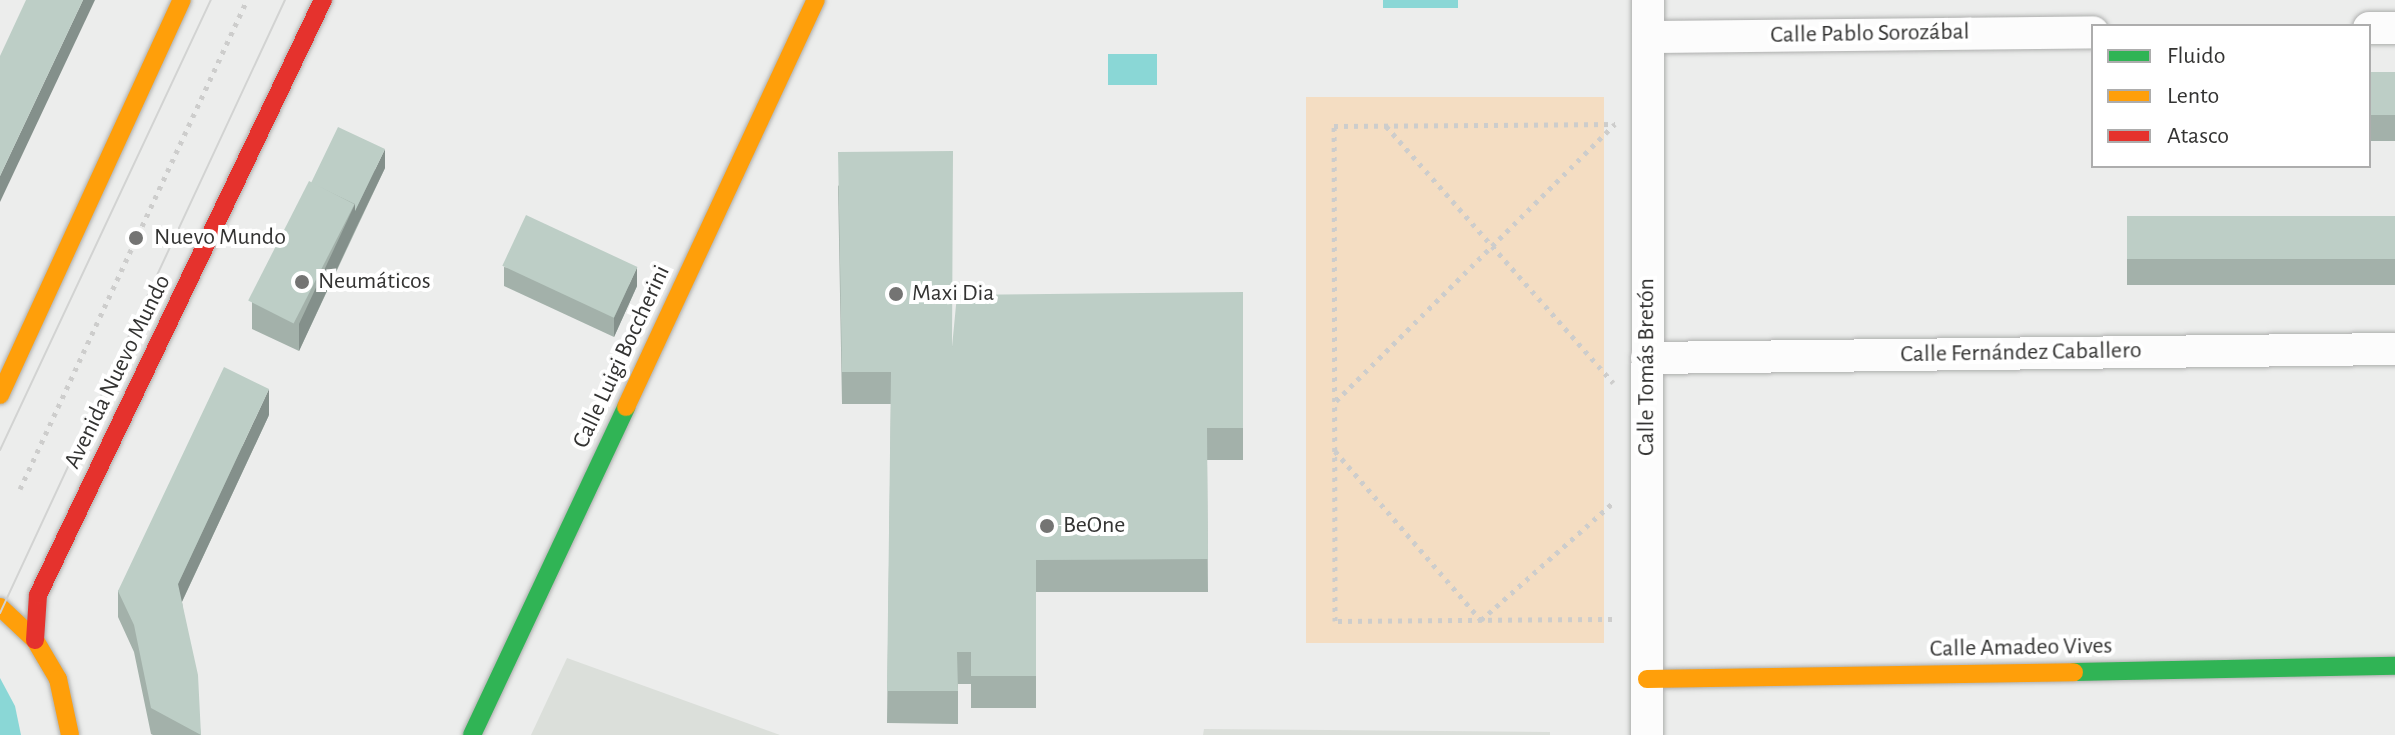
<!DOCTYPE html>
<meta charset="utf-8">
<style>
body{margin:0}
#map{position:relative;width:2395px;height:735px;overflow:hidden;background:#ecedec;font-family:"Alegreya Sans",sans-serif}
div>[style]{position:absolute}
.built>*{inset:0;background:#dbdfda}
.green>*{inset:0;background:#f4ddc2;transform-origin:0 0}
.water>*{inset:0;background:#8ad7d6;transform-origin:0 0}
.path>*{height:5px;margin-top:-2.5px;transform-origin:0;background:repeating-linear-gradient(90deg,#cdcdcc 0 4px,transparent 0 10px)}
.roads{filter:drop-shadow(0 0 2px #adaead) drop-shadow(0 0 2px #adaead)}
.street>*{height:32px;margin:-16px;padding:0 16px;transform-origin:16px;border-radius:16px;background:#fcfcfc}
.fast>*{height:18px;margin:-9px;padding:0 9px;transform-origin:9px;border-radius:9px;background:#30b455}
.slow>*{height:18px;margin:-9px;padding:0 9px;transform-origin:9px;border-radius:9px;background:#ff9f0a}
.jam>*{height:18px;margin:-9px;padding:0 9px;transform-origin:9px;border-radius:9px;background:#e5322d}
.tram>*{height:2px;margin:-1px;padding:0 1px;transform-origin:1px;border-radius:1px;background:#d2d3d2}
.wall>*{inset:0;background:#a3b1aa;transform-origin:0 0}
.shaded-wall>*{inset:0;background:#84908b}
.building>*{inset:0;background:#bdcec6;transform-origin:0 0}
.dots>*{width:22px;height:22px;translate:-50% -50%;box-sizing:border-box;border:4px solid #fff;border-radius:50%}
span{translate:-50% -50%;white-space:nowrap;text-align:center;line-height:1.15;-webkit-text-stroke:8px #fff;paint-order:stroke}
.street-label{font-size:24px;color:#333332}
.poi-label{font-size:24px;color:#333332}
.left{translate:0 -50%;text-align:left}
.legend{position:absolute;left:2091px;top:24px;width:280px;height:144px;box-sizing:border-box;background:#fff;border:2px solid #adadad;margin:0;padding:10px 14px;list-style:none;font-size:24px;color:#333332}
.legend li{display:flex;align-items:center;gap:16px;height:40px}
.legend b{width:40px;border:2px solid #adadad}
</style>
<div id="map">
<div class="built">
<i style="clip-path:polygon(567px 658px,780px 735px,531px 735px)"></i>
<i style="clip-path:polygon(1204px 729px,1550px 732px,1550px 735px,1203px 735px)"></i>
</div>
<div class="green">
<i style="left:1604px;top:97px;width:546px;height:298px;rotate:90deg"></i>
</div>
<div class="water">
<i style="left:1383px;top:0;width:75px;height:8px"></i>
<i style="left:1108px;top:54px;width:49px;height:31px"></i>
<i style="clip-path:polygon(0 678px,15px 706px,21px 735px,0 735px)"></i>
</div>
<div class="path">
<i style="left:1386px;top:126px;width:343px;rotate:48.5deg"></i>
<i style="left:1336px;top:401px;width:393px;rotate:-44.8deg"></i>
<i style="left:1335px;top:451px;width:223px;rotate:49.2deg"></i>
<i style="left:1481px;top:620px;width:176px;rotate:-41.6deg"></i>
<i style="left:20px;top:489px;width:539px;rotate:-65.1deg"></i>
<i style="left:1612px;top:619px;width:277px;rotate:179.6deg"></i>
<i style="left:1335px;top:621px;width:495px;rotate:-90.1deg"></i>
<i style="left:1334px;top:126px;width:281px;rotate:-0.4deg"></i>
</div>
<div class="roads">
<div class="street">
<i style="left:2369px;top:28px;width:26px"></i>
<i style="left:1648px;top:37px;width:445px;rotate:-0.6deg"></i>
<i style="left:1647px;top:358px;width:748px;rotate:-0.69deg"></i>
<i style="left:1647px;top:735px;width:735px;rotate:-89.92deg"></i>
</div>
<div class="fast">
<i style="left:2074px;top:672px;width:321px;rotate:-1.1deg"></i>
<i style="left:472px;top:735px;width:362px;rotate:-64.8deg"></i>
</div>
<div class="slow">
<i style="left:0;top:395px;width:435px;rotate:-65.3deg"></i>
<i style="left:626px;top:407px;width:449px;rotate:-65deg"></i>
<i style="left:0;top:607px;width:48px;rotate:43.3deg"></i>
<i style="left:35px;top:640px;width:45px;rotate:59.5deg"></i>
<i style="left:58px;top:679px;width:57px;rotate:77.9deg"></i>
<i style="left:1647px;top:679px;width:427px;rotate:-0.9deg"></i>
</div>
<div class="jam">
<i style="left:35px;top:640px;width:45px;rotate:-86.2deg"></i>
<i style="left:38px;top:595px;width:660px;rotate:-64.41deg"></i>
</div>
</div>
<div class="tram">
<i style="left:0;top:450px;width:497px;rotate:-64.9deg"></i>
<i style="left:0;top:613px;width:676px;rotate:-65.07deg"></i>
</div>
<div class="wall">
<i style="left:2369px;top:72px;width:26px;height:69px"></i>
<i style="clip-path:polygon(385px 168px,299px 351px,252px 329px,252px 302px,311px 183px)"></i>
<i style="clip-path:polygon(838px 185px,952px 346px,1243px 292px,1243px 460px,1207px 460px,1208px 592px,1036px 592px,1036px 708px,971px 708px,971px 684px,958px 684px,958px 724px,887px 723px,891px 404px,842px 404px)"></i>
<i style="left:2395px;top:216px;width:69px;height:268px;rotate:90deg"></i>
<i style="clip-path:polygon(504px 267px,637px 286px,614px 337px,504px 286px)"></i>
<i style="clip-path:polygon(269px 415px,182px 602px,201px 735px,153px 735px,151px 734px,134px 652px,118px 617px,118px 591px)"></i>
</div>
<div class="shaded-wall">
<i style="clip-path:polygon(83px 0,95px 0,0 202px,0 176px)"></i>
<i style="clip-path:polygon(385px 149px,385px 168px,355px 230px,355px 211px)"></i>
<i style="clip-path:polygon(355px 204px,355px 230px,299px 351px,299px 324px)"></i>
<i style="clip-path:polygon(637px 267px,637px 286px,614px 337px,614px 318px)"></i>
<i style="clip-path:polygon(269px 389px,269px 415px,178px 610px,178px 584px)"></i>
</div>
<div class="building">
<i style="clip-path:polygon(26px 0,83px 0,0 176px,0 56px)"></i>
<i style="left:2369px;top:72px;width:26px;height:43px"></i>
<i style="clip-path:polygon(338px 127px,385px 149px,355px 211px,355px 204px,311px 183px)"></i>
<i style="clip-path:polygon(953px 151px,952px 347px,957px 295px,1243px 292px,1243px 428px,1207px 428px,1208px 559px,1036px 560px,1036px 676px,971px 676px,971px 652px,957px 652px,958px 691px,887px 691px,891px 372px,842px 372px,838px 152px)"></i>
<i style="left:309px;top:181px;width:51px;height:134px;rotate:27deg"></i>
<i style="left:526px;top:215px;width:123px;height:56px;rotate:25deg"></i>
<i style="left:2395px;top:216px;width:43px;height:268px;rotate:90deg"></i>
<i style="clip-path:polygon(224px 367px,269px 389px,178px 584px,198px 675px,201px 735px,151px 708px,134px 625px,118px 591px)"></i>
</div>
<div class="dots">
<i style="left:136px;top:238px;background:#747473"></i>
<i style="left:302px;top:282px;background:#747473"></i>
<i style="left:896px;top:294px;background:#747473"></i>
<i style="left:1047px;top:526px;background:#747473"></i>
</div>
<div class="street-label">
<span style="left:1870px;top:34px;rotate:-1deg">Calle Pablo Sorozábal</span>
<span style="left:2021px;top:353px;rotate:-1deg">Calle Fernández Caballero</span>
<span style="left:622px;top:357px;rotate:-65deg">Calle Luigi Boccherini</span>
<span style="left:1647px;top:367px;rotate:-90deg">Calle Tomás Bretón</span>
<span style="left:118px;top:372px;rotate:-64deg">Avenida Nuevo Mundo</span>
<span style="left:2021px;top:648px;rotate:-1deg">Calle Amadeo Vives</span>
</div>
<div class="poi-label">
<span class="left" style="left:154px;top:238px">Nuevo Mundo</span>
<span class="left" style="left:318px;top:282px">Neumáticos</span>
<span class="left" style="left:912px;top:294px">Maxi Dia</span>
<span class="left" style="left:1063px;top:526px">BeOne</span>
</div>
<ul class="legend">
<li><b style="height:10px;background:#30b455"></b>Fluido</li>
<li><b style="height:10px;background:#ff9f0a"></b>Lento</li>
<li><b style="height:10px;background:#e5322d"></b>Atasco</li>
</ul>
</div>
